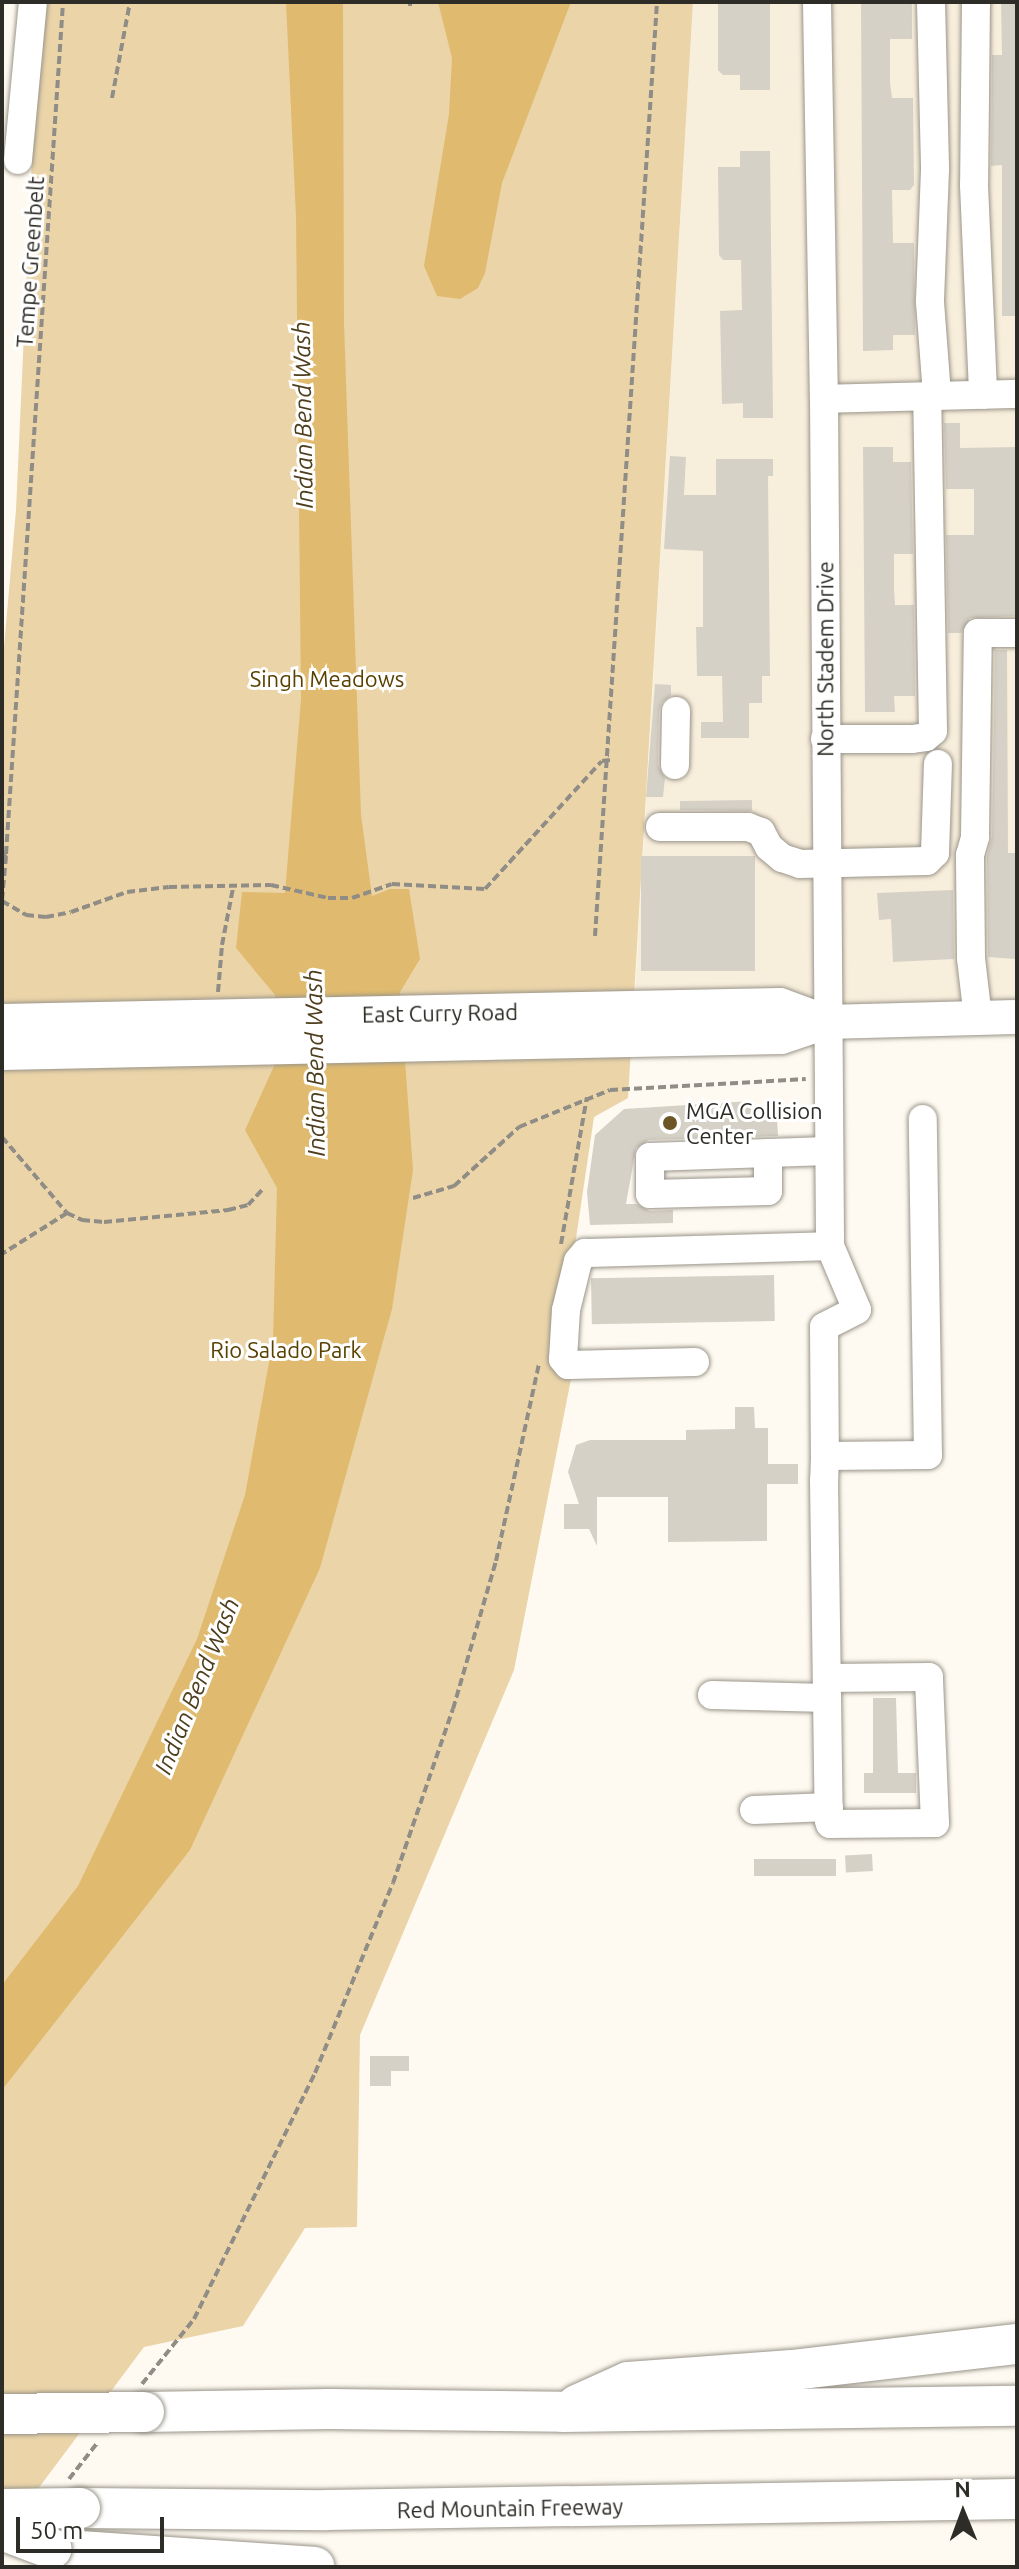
<!DOCTYPE html>
<style>
body{margin:0}
#map{position:relative;width:1019px;height:2569px;overflow:hidden;background:#fefaf1;font-family:Ubuntu,sans-serif}
div>[style]{position:absolute}
.built>*{inset:0;background:#f8eedc}
.green>*{inset:0;background:#ebd4a8}
.water>*{inset:0;background:#e0bb6f}
.building>*{inset:0;background:#d6d1c6;transform-origin:0 0}
.path>*{height:4px;margin-top:-2px;transform-origin:0;background:repeating-linear-gradient(90deg,#908d86 0 8px,transparent 0 12px)}
.roads{filter:drop-shadow(0 0 2px #9a958a) drop-shadow(0 0 2px #9a958a)}
.minor>*{height:28px;margin:-14px;padding:0 14px;transform-origin:14px;border-radius:14px;background:#fff}
.major>*{height:34px;margin:-17px;padding:0 17px;transform-origin:17px;border-radius:17px;background:#fff}
.highway>*{height:40px;margin:-20px;padding:0 20px;transform-origin:20px;border-radius:20px;background:#fff}
.bridges{filter:drop-shadow(0 0 2px #9a958a) drop-shadow(0 0 2px #9a958a)}
.highway-bridge>*{height:40px;margin:-20px;padding:0 20px;transform-origin:20px;border-radius:20px;background:#fff}
.dots>*{width:22px;height:22px;translate:-50% -50%;box-sizing:border-box;border:4px solid #fff;border-radius:50%}
span{translate:-50% -50%;white-space:nowrap;text-align:center;line-height:1.15;-webkit-text-stroke:6px #fff;paint-order:stroke}
.street-label{font-size:22px;color:#2e2c27}
.park-label{font-size:22px;color:#5a4101}
.poi-label{font-size:22px;color:#2e2c27}
.left{translate:0 -50%;text-align:left}
.water-label{font-size:24px;color:#4f3f1e;font-style:italic}
.frame{position:absolute;inset:0;border:4px solid #2e2c27;pointer-events:none}
.north{position:absolute;left:923px;top:2473px;width:80px;height:80px;-webkit-text-stroke:6px #fff;paint-order:stroke;rotate:359deg;font-size:22px;font-weight:700;line-height:32px;text-align:center;color:#2e2c27}
.north::after{content:'';display:block;margin:auto;width:28px;height:36px;background:#2e2c27;clip-path:polygon(50% 0,100% 100%,50% 72%,0 100%)}
.scale{position:absolute;left:16px;top:2517px;width:148px;height:36px;box-sizing:border-box;border:4px solid #2e2c27;border-top:0;padding-left:10px;font-size:24px;line-height:28px;white-space:nowrap;color:#2e2c27;-webkit-text-stroke:6px #fff;paint-order:stroke}
</style>
<div id="map">
<div class="built">
<i style="clip-path:polygon(693px 2px,1017px 2px,1017px 1008px,633px 1024px)"></i>
</div>
<div class="green">
<i style="clip-path:polygon(39px 2px,693px 2px,628px 1098px,594px 1117px,570px 1279px,571px 1379px,514px 1670px,360px 2035px,357px 2227px,305px 2228px,243px 2326px,144px 2347px,2px 2537px,2px 670px,16px 510px)"></i>
</div>
<div class="water">
<i style="clip-path:polygon(286px 2px,343px 2px,344px 323px,361px 815px,372px 896px,390px 889px,409px 889px,420px 959px,400px 992px,413px 1170px,392px 1309px,320px 1568px,190px 1850px,2px 2090px,2px 1985px,78px 1886px,197px 1639px,245px 1495px,273px 1340px,277px 1188px,245px 1130px,274px 1066px,275px 995px,236px 948px,242px 892px,285px 893px,301px 699px,296px 217px)"></i>
<i style="clip-path:polygon(438px 2px,571px 2px,502px 183px,485px 273px,478px 288px,460px 299px,437px 296px,424px 266px,449px 114px,452px 58px)"></i>
</div>
<div class="building">
<i style="clip-path:polygon(718px 2px,770px 2px,770px 90px,740px 90px,740px 75px,723px 75px,718px 70px)"></i>
<i style="clip-path:polygon(861px 2px,912px 2px,912px 39px,890px 39px,890px 82px,892px 98px,913px 98px,914px 185px,910px 190px,892px 190px,893px 243px,914px 243px,915px 335px,893px 335px,893px 350px,863px 351px)"></i>
<i style="clip-path:polygon(1001px 2px,1017px 2px,1017px 316px,1002px 316px,1002px 165px,991px 166px,992px 55px,1002px 55px)"></i>
<i style="clip-path:polygon(740px 151px,770px 151px,773px 418px,743px 418px,743px 403px,722px 404px,720px 311px,742px 310px,741px 260px,723px 260px,719px 255px,718px 167px,740px 167px)"></i>
<i style="clip-path:polygon(944px 423px,960px 423px,960px 448px,1017px 447px,1017px 616px,970px 618px,961px 633px,948px 633px,946px 535px,974px 535px,974px 489px,946px 489px)"></i>
<i style="clip-path:polygon(863px 447px,893px 447px,893px 462px,911px 462px,913px 554px,894px 554px,894px 589px,895px 605px,914px 605px,915px 696px,894px 696px,895px 712px,865px 712px)"></i>
<i style="clip-path:polygon(670px 456px,686px 457px,684px 495px,716px 495px,716px 459px,773px 459px,773px 476px,768px 476px,770px 676px,762px 676px,762px 703px,749px 703px,749px 738px,701px 738px,701px 722px,723px 722px,722px 676px,697px 676px,696px 627px,703px 627px,703px 551px,664px 549px)"></i>
<i style="clip-path:polygon(995px 650px,1007px 650px,1008px 853px,1016px 853px,1016px 959px,988px 957px,987px 857px,992px 837px)"></i>
<i style="clip-path:polygon(655px 684px,671px 685px,671px 695px,662px 702px,659px 711px,658px 765px,665px 778px,663px 797px,646px 797px)"></i>
<i style="clip-path:polygon(752px 800px,752px 811px,680px 810px,680px 801px)"></i>
<i style="left:641px;top:856px;width:114px;height:115px"></i>
<i style="clip-path:polygon(953px 890px,954px 959px,893px 962px,891px 919px,879px 920px,877px 893px)"></i>
<i style="clip-path:polygon(751px 1101px,752px 1120px,777px 1119px,778px 1136px,649px 1140px,636px 1148px,626px 1204px,637px 1204px,650px 1211px,673px 1210px,673px 1223px,590px 1225px,587px 1192px,595px 1135px,624px 1109px)"></i>
<i style="left:774px;top:1275px;width:46px;height:183px;rotate:89deg"></i>
<i style="clip-path:polygon(735px 1407px,754px 1407px,755px 1428px,768px 1428px,768px 1464px,798px 1464px,798px 1484px,767px 1484px,767px 1541px,668px 1542px,668px 1497px,597px 1497px,597px 1546px,589px 1529px,564px 1529px,564px 1504px,579px 1504px,568px 1472px,576px 1445px,590px 1440px,686px 1440px,686px 1430px,735px 1429px)"></i>
<i style="clip-path:polygon(873px 1698px,896px 1698px,898px 1773px,916px 1773px,916px 1793px,864px 1793px,864px 1773px,873px 1773px)"></i>
<i style="left:872px;top:1854px;width:17px;height:27px;rotate:87deg"></i>
<i style="left:754px;top:1859px;width:82px;height:17px"></i>
<i style="clip-path:polygon(370px 2056px,409px 2056px,409px 2071px,391px 2071px,391px 2086px,370px 2086px)"></i>
</div>
<div class="path">
<i style="left:410px;top:6px;width:4px;rotate:-90deg"></i>
<i style="left:112px;top:98px;width:98px;rotate:-79.4deg"></i>
<i style="left:2px;top:859px;width:6px;rotate:-51deg"></i>
<i style="left:6px;top:854px;width:854px;rotate:-86.17deg"></i>
<i style="left:2px;top:900px;width:44px;rotate:-84.8deg"></i>
<i style="left:2px;top:901px;width:28px;rotate:30deg"></i>
<i style="left:26px;top:915px;width:20px;rotate:6deg"></i>
<i style="left:46px;top:917px;width:25px;rotate:-11deg"></i>
<i style="left:71px;top:912px;width:59px;rotate:-19.7deg"></i>
<i style="left:127px;top:892px;width:42px;rotate:-6.8deg"></i>
<i style="left:169px;top:887px;width:102px;rotate:-1.1deg"></i>
<i style="left:271px;top:885px;width:58px;rotate:12.8deg"></i>
<i style="left:328px;top:898px;width:24px"></i>
<i style="left:352px;top:898px;width:42px;rotate:-19.3deg"></i>
<i style="left:392px;top:884px;width:93px;rotate:3.1deg"></i>
<i style="left:485px;top:889px;width:173px;rotate:-47.6deg"></i>
<i style="left:602px;top:761px;width:8px;rotate:-7deg"></i>
<i style="left:595px;top:936px;width:936px;rotate:-86.2deg"></i>
<i style="left:218px;top:992px;width:47px;rotate:-85.1deg"></i>
<i style="left:222px;top:945px;width:58px;rotate:-79.1deg"></i>
<i style="left:2px;top:1137px;width:100px;rotate:49.5deg"></i>
<i style="left:67px;top:1213px;width:77px;rotate:147.8deg"></i>
<i style="left:413px;top:1198px;width:43px;rotate:-16.3deg"></i>
<i style="left:454px;top:1186px;width:88px;rotate:-42.2deg"></i>
<i style="left:519px;top:1127px;width:98px;rotate:-22.1deg"></i>
<i style="left:610px;top:1090px;width:196px;rotate:-3.2deg"></i>
<i style="left:67px;top:1213px;width:17px;rotate:25deg"></i>
<i style="left:82px;top:1220px;width:22px;rotate:5deg"></i>
<i style="left:104px;top:1222px;width:125px;rotate:-5.5deg"></i>
<i style="left:228px;top:1210px;width:21px;rotate:-14deg"></i>
<i style="left:248px;top:1205px;width:23px;rotate:-47deg"></i>
<i style="left:561px;top:1244px;width:149px;rotate:-80deg"></i>
<i style="left:142px;top:2384px;width:83px;rotate:-51.3deg"></i>
<i style="left:194px;top:2319px;width:274px;rotate:-63.8deg"></i>
<i style="left:315px;top:2073px;width:205px;rotate:-67.7deg"></i>
<i style="left:393px;top:1883px;width:184px;rotate:-71deg"></i>
<i style="left:453px;top:1709px;width:154px;rotate:-73.8deg"></i>
<i style="left:496px;top:1561px;width:203px;rotate:-77.7deg"></i>
<i style="left:69px;top:2479px;width:47px;rotate:-51.9deg"></i>
</div>
<div class="roads">
<div class="minor">
<i style="left:817px;top:2px;width:397px;rotate:89deg"></i>
<i style="left:824px;top:399px;width:847px;rotate:89.59deg"></i>
<i style="left:830px;top:1246px;width:69px;rotate:67.1deg"></i>
<i style="left:857px;top:1310px;width:37px;rotate:153deg"></i>
<i style="left:824px;top:1327px;width:129px;rotate:89.6deg"></i>
<i style="left:825px;top:1456px;width:103px;rotate:-0.6deg"></i>
<i style="left:928px;top:1455px;width:336px;rotate:-90.9deg"></i>
<i style="left:931px;top:2px;width:168px;rotate:88.6deg"></i>
<i style="left:935px;top:170px;width:132px;rotate:92.2deg"></i>
<i style="left:930px;top:302px;width:94px;rotate:85.7deg"></i>
<i style="left:976px;top:2px;width:183px;rotate:90.6deg"></i>
<i style="left:974px;top:185px;width:210px;rotate:87.5deg"></i>
<i style="left:18px;top:160px;width:159px;rotate:-84.6deg"></i>
<i style="left:824px;top:399px;width:193px;rotate:-1.5deg"></i>
<i style="left:825px;top:739px;width:87px"></i>
<i style="left:912px;top:739px;width:14px;rotate:-8deg"></i>
<i style="left:926px;top:737px;width:9px;rotate:-41deg"></i>
<i style="left:933px;top:731px;width:335px;rotate:-91deg"></i>
<i style="left:675px;top:765px;width:54px;rotate:-88.9deg"></i>
<i style="left:660px;top:827px;width:88px"></i>
<i style="left:748px;top:827px;width:14px;rotate:21deg"></i>
<i style="left:761px;top:832px;width:17px;rotate:62deg"></i>
<i style="left:769px;top:847px;width:17px;rotate:40deg"></i>
<i style="left:782px;top:858px;width:19px;rotate:18deg"></i>
<i style="left:800px;top:864px;width:127px;rotate:-1.4deg"></i>
<i style="left:927px;top:861px;width:11px;rotate:-45deg"></i>
<i style="left:935px;top:853px;width:89px;rotate:-88.1deg"></i>
<i style="left:978px;top:1018px;width:60px;rotate:-96.7deg"></i>
<i style="left:971px;top:958px;width:103px;rotate:-90.6deg"></i>
<i style="left:970px;top:855px;width:19px;rotate:-74deg"></i>
<i style="left:975px;top:837px;width:204px;rotate:-89.2deg"></i>
<i style="left:978px;top:633px;width:39px"></i>
<i style="left:768px;top:1153px;width:38px;rotate:90deg"></i>
<i style="left:768px;top:1191px;width:118px;rotate:178.5deg"></i>
<i style="left:650px;top:1194px;width:37px;rotate:-90deg"></i>
<i style="left:650px;top:1157px;width:178px;rotate:-1.9deg"></i>
<i style="left:695px;top:1362px;width:127px;rotate:178.6deg"></i>
<i style="left:568px;top:1365px;width:8px;rotate:-130deg"></i>
<i style="left:563px;top:1359px;width:49px;rotate:-86.5deg"></i>
<i style="left:566px;top:1310px;width:50px;rotate:-76.2deg"></i>
<i style="left:578px;top:1261px;width:11px;rotate:-49deg"></i>
<i style="left:585px;top:1253px;width:245px;rotate:-1.6deg"></i>
<i style="left:825px;top:1456px;width:24px;rotate:92deg"></i>
<i style="left:824px;top:1480px;width:340px;rotate:89.2deg"></i>
<i style="left:829px;top:1820px;width:4px;rotate:76deg"></i>
<i style="left:830px;top:1824px;width:105px;rotate:-0.5deg"></i>
<i style="left:935px;top:1823px;width:146px;rotate:-92.4deg"></i>
<i style="left:929px;top:1677px;width:102px;rotate:179.4deg"></i>
<i style="left:712px;top:1695px;width:115px;rotate:1.5deg"></i>
<i style="left:754px;top:1810px;width:75px;rotate:-2.3deg"></i>
</div>
<div class="major">
<i style="left:2px;top:1021px;width:778px;rotate:-1.18deg"></i>
<i style="left:780px;top:1005px;width:49px;rotate:20.3deg"></i>
<i style="left:2px;top:1053px;width:779px;rotate:-1.18deg"></i>
<i style="left:781px;top:1037px;width:47px;rotate:-18.4deg"></i>
<i style="left:826px;top:1022px;width:191px;rotate:-1.5deg"></i>
</div>
<div class="highway">
<i style="left:577px;top:2405px;width:56px;rotate:-24.3deg"></i>
<i style="left:628px;top:2382px;width:164px;rotate:-4.2deg"></i>
<i style="left:792px;top:2370px;width:226px;rotate:-6.6deg"></i>
<i style="left:144px;top:2412px;width:185px;rotate:-0.9deg"></i>
<i style="left:329px;top:2409px;width:234px;rotate:0.7deg"></i>
<i style="left:563px;top:2412px;width:454px;rotate:-0.8deg"></i>
<i style="left:80px;top:2508px;width:246px;rotate:0.5deg"></i>
<i style="left:326px;top:2510px;width:691px;rotate:-0.91deg"></i>
<i style="left:52px;top:2549px;width:263px;rotate:3.9deg"></i>
</div>
</div>
<div class="bridges">
<div class="highway-bridge">
<i style="left:2px;top:2414px;width:142px;rotate:-0.8deg"></i>
<i style="left:2px;top:2509px;width:78px;rotate:-0.7deg"></i>
<i style="left:2px;top:2530px;width:53px;rotate:20.8deg"></i>
</div>
</div>
<div class="dots">
<i style="left:670px;top:1123px;background:#6d5626"></i>
</div>
<div class="street-label">
<span style="left:30px;top:262px;rotate:-86deg">Tempe Greenbelt</span>
<span style="left:825px;top:659px;rotate:-90deg">North Stadem Drive</span>
<span style="left:440px;top:1013px;rotate:-1deg">East Curry Road</span>
<span style="left:510px;top:2508px;rotate:-1deg">Red Mountain Freeway</span>
</div>
<div class="park-label">
<span style="left:327px;top:679px">Singh Meadows</span>
<span style="left:286px;top:1350px">Rio Salado Park</span>
</div>
<div class="poi-label">
<span class="left" style="left:686px;top:1123px">MGA Collision<br>Center</span>
</div>
<div class="water-label">
<span style="left:303px;top:415px;rotate:-91deg">Indian Bend Wash</span>
<span style="left:315px;top:1063px;rotate:-91deg">Indian Bend Wash</span>
<span style="left:197px;top:1686px;rotate:-68deg">Indian Bend Wash</span>
</div>
<div class="frame"></div>
<div class="north">N</div>
<div class="scale">50 m</div>
</div>
